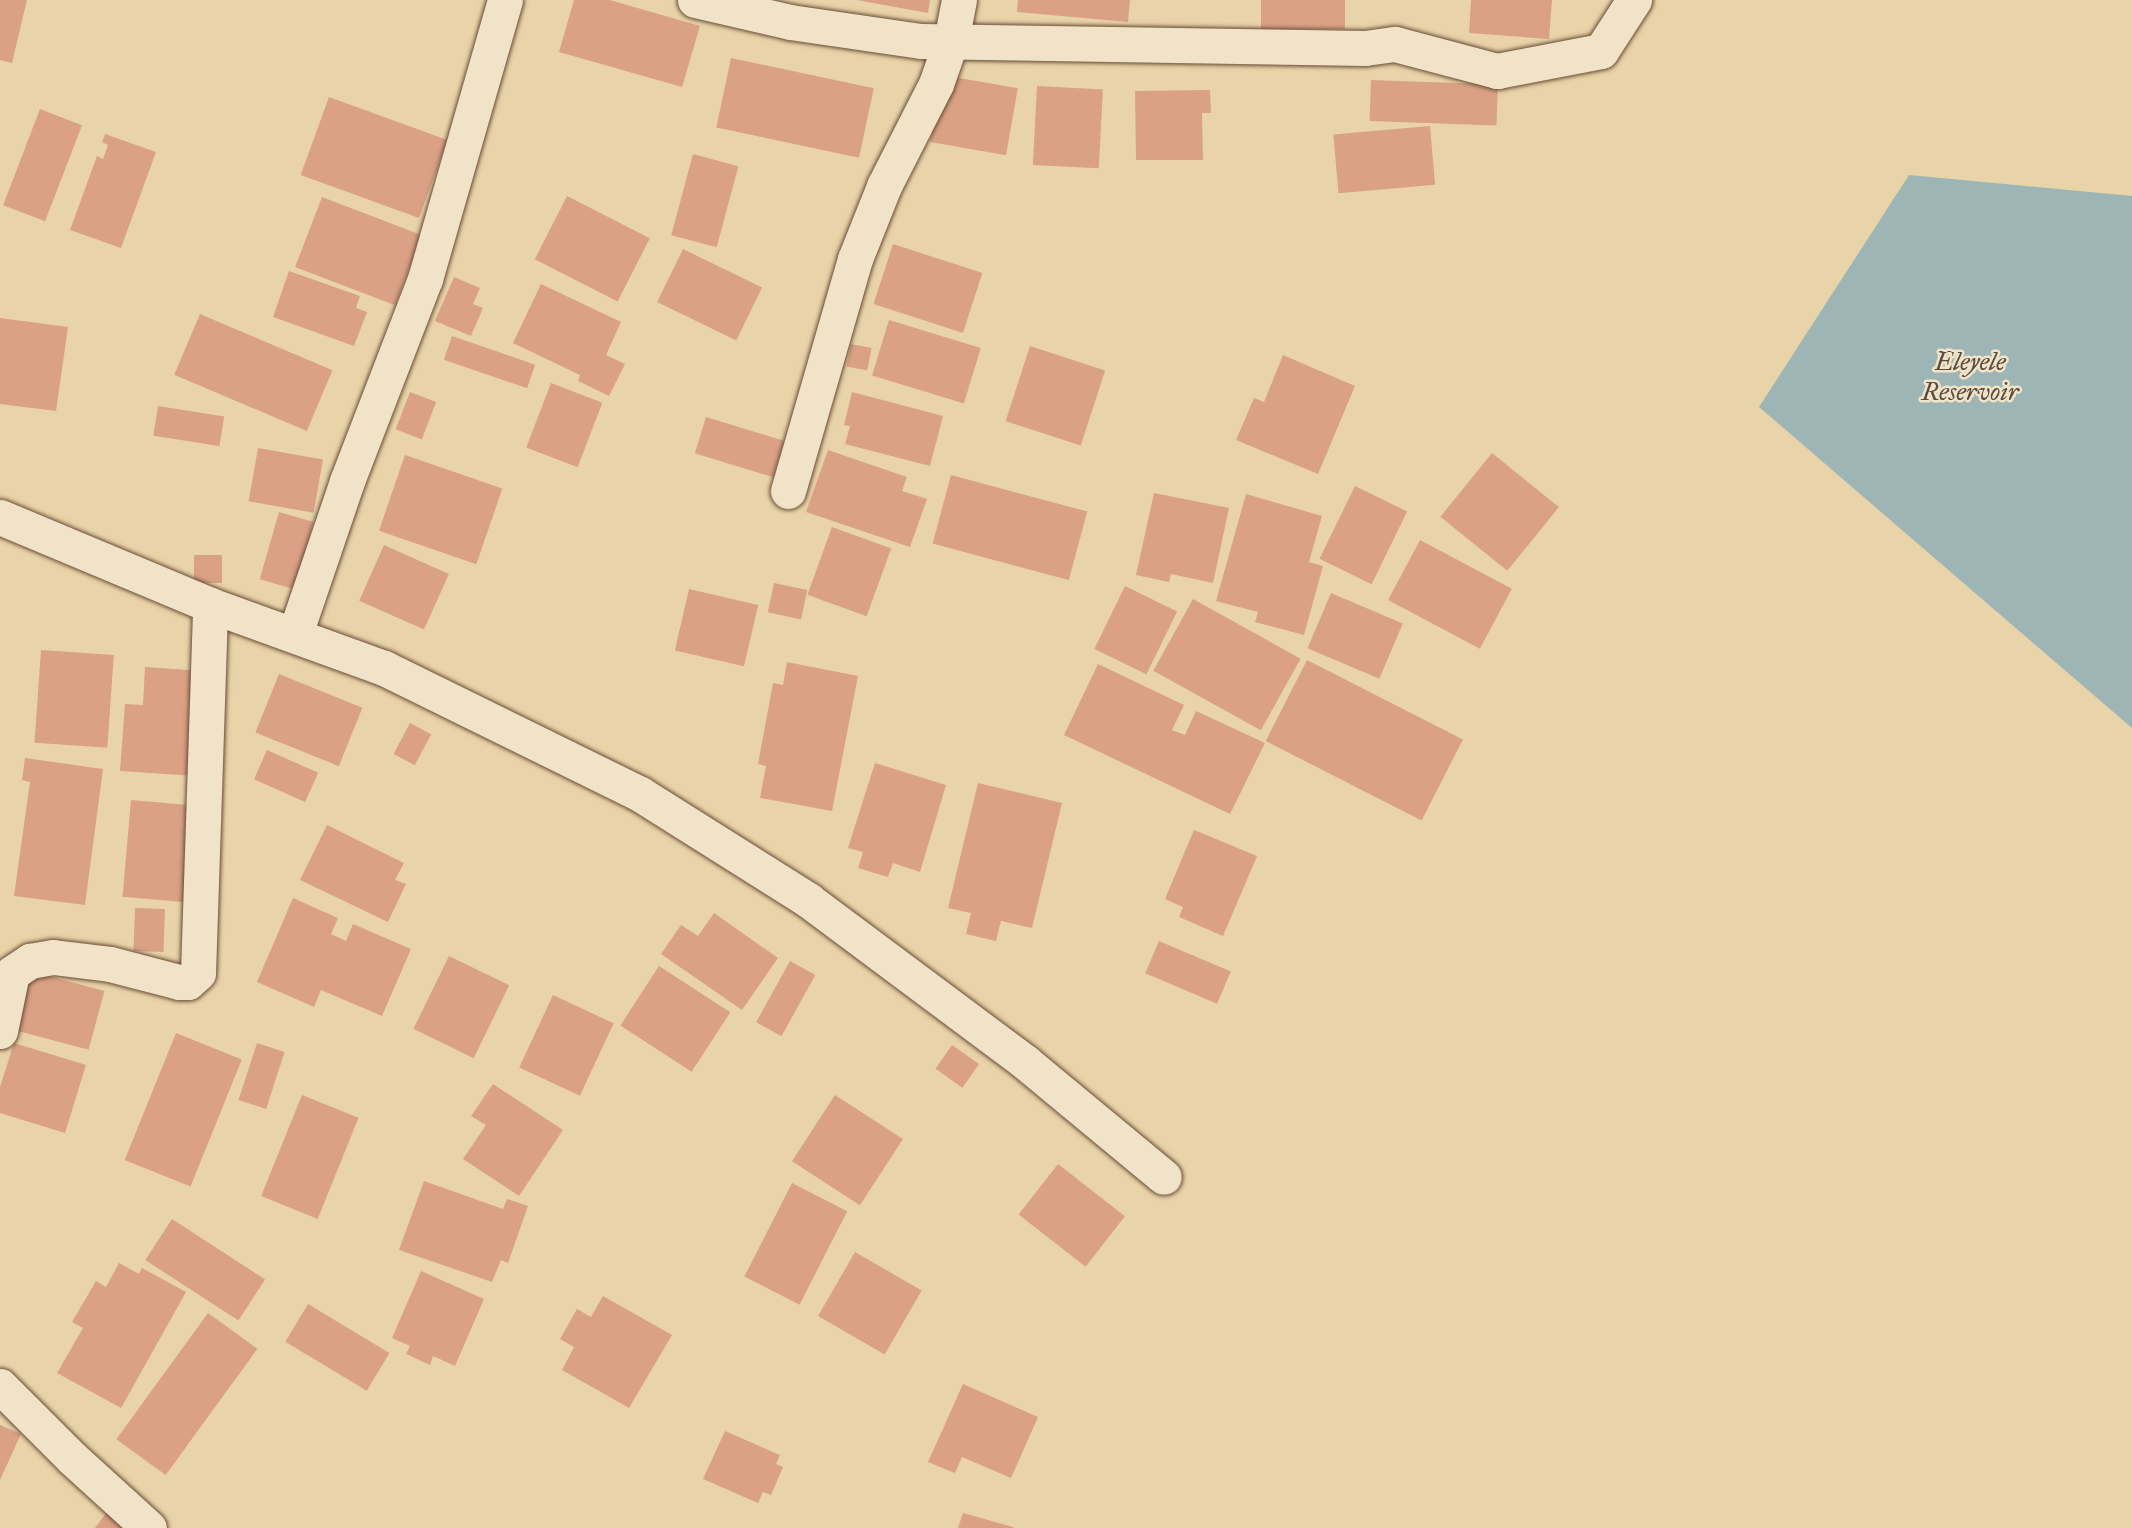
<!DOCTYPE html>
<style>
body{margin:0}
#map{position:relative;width:2132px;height:1528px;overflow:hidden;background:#e9d4a9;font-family:"IM FELL Great Primer",serif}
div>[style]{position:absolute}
.water>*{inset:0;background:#9db5b4}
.building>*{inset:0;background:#daa185;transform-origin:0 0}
.roads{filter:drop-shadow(0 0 2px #694c36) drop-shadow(0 0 2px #694c36)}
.minor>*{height:35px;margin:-17.5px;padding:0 17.5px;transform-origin:17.5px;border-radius:17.5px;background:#f1e3c7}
span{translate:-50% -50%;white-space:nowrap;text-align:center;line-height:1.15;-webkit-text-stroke:5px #f1e3c7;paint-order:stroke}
.water-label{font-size:26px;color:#5a4c41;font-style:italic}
</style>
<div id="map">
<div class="water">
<i style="clip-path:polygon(1909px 175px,2132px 196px,2132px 728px,1759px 407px)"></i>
</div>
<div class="building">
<i style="clip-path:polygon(0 0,27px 0,12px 63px,0 60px)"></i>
<i style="clip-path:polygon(574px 0,610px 0,700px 26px,682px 87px,559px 52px)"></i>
<i style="clip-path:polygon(857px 0,930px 0,928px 13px)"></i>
<i style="clip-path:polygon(1018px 0,1130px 0,1128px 22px,1017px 12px)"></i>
<i style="left:1261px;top:0;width:84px;height:29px"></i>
<i style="clip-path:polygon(1471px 0,1552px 0,1549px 39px,1469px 33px)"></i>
<i style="left:731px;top:58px;width:146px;height:71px;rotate:12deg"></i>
<i style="left:942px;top:75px;width:77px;height:68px;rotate:10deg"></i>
<i style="left:1371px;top:80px;width:127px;height:41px;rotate:2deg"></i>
<i style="left:1037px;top:86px;width:66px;height:79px;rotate:3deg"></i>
<i style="clip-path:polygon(1210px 90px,1211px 113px,1202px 113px,1203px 160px,1136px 160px,1135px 91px)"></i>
<i style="left:329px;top:97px;width:126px;height:83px;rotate:20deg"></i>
<i style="left:40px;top:109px;width:45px;height:103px;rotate:21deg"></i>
<i style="left:1430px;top:126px;width:59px;height:97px;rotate:85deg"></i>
<i style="clip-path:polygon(105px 134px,156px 152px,121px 248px,70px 230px,97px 156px,103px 159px,108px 145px,102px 142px)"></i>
<i style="left:693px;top:154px;width:47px;height:84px;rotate:15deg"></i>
<i style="left:567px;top:196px;width:93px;height:71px;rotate:27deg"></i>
<i style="left:322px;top:197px;width:107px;height:75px;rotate:21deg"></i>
<i style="left:893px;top:244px;width:94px;height:63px;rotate:18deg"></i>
<i style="left:683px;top:249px;width:88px;height:59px;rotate:26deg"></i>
<i style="clip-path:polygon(289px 271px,360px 296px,356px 308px,367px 312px,354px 346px,273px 317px)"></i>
<i style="clip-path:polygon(454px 277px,480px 288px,473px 304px,483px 308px,471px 336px,435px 321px)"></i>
<i style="clip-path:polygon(541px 284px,621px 322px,606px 355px,625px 364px,609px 396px,578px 381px,580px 375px,513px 343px)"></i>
<i style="left:200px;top:314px;width:144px;height:66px;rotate:23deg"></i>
<i style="clip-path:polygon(0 318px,68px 327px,56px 411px,0 404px)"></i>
<i style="left:889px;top:320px;width:96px;height:58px;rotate:17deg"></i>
<i style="left:452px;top:336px;width:88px;height:25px;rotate:19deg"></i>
<i style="left:851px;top:344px;width:21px;height:23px;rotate:11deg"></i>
<i style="left:1030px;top:346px;width:79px;height:79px;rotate:18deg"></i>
<i style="clip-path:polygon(1283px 355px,1355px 386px,1318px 474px,1236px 440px,1254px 398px,1264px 402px)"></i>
<i style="left:551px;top:383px;width:55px;height:69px;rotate:21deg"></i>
<i style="left:410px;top:392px;width:28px;height:40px;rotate:21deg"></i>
<i style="clip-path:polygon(852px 392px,943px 416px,930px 466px,845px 444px,850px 426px,844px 425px)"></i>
<i style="left:158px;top:406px;width:67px;height:30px;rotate:9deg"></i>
<i style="left:706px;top:417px;width:82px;height:38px;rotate:17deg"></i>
<i style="left:258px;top:448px;width:66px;height:54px;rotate:10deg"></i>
<i style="clip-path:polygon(828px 450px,907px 477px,902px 491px,927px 499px,910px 547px,806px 512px)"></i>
<i style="left:1492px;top:453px;width:86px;height:82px;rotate:39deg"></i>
<i style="left:405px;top:455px;width:103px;height:80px;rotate:19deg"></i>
<i style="left:951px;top:475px;width:141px;height:71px;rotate:15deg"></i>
<i style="left:1355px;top:486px;width:58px;height:81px;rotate:26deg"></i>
<i style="clip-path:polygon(1154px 493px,1229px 508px,1213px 583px,1171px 574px,1169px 582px,1136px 575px)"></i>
<i style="clip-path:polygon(1246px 494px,1322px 516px,1309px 562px,1323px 566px,1304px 635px,1255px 622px,1258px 612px,1216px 601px)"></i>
<i style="left:279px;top:512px;width:36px;height:70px;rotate:16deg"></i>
<i style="left:832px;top:527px;width:63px;height:72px;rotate:20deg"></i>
<i style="left:1420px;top:540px;width:104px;height:68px;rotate:28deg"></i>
<i style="left:384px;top:545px;width:71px;height:61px;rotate:24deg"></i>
<i style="left:222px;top:555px;width:28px;height:28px;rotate:90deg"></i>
<i style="left:774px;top:583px;width:34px;height:30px;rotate:12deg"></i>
<i style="left:1125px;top:586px;width:58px;height:70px;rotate:26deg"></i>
<i style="left:689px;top:589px;width:71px;height:63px;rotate:13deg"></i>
<i style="left:1331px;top:593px;width:78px;height:60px;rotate:23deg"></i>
<i style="left:1193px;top:599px;width:123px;height:82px;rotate:29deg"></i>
<i style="left:41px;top:650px;width:73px;height:93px;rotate:4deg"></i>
<i style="left:1307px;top:660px;width:175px;height:91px;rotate:27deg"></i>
<i style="clip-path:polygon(787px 662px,858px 676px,832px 811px,760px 798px,766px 766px,758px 764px,773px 683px,783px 685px)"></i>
<i style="clip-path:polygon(1098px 664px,1184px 705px,1172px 730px,1185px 735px,1196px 711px,1265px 743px,1230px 814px,1064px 735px)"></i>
<i style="clip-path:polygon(145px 667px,202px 671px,196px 776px,120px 771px,125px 704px,143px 705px)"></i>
<i style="left:279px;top:674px;width:90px;height:63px;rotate:22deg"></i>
<i style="left:410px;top:723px;width:24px;height:35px;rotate:28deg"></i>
<i style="left:267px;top:750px;width:56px;height:32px;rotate:24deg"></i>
<i style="clip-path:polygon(25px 758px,103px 769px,85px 905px,14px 896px,30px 782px,22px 780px)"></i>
<i style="clip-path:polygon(875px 763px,946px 785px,920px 872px,893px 863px,888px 877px,858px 868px,863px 852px,848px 848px)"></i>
<i style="clip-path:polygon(978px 783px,1062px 803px,1032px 928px,1001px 921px,996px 941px,966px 934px,971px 913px,948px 908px)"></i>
<i style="left:131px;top:800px;width:61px;height:97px;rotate:5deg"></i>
<i style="clip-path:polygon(327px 825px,404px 863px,395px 880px,406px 884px,388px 922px,300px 880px)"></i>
<i style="clip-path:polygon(1194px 830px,1257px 856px,1223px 936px,1179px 917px,1183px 907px,1165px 899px)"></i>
<i style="clip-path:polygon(293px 898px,338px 918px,331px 934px,346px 941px,353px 924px,411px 949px,382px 1016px,321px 990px,314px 1007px,257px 982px)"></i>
<i style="left:135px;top:908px;width:30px;height:43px;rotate:2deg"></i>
<i style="clip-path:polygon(714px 913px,778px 958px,742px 1010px,661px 954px,681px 925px,698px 936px)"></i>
<i style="left:1159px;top:941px;width:78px;height:35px;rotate:23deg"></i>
<i style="left:449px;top:956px;width:67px;height:81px;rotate:26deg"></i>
<i style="left:790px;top:961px;width:29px;height:70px;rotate:29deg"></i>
<i style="left:659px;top:966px;width:85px;height:71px;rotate:33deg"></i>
<i style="left:30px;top:971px;width:77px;height:61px;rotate:15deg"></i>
<i style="left:553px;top:995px;width:67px;height:80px;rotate:25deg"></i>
<i style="left:176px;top:1033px;width:71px;height:137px;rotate:22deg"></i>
<i style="clip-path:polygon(14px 1043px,86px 1065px,65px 1133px,0 1113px,0 1087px)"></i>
<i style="left:257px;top:1043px;width:29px;height:60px;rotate:18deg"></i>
<i style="left:952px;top:1045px;width:33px;height:29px;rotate:35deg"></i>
<i style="clip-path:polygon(493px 1084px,563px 1130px,519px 1196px,463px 1159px,486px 1125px,471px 1116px)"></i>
<i style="left:302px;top:1095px;width:61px;height:109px;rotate:22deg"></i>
<i style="left:835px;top:1095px;width:81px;height:79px;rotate:33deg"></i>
<i style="left:1058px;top:1164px;width:85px;height:64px;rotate:38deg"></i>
<i style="clip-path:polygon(424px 1181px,503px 1209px,507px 1199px,528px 1206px,508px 1263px,501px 1260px,492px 1282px,399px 1250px)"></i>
<i style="left:792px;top:1183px;width:62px;height:105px;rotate:27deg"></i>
<i style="left:172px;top:1219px;width:111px;height:49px;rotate:33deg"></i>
<i style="left:855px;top:1252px;width:77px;height:74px;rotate:30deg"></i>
<i style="clip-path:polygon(119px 1263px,139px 1274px,142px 1268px,186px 1292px,121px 1408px,57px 1373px,83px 1328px,72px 1322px,96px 1281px,106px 1287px)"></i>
<i style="clip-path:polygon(421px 1271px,484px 1299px,455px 1366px,433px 1356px,430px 1365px,406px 1354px,410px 1346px,392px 1338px)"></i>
<i style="clip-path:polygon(603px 1296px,672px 1335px,629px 1408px,562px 1370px,574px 1347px,560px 1339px,577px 1309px,591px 1317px)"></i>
<i style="left:308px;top:1304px;width:95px;height:44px;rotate:31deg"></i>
<i style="left:208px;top:1313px;width:61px;height:156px;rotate:36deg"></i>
<i style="clip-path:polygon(963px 1384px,1038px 1417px,1011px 1478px,962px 1457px,955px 1473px,928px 1462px)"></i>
<i style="clip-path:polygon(0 1425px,21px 1434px,0 1480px)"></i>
<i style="clip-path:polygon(725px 1431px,780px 1455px,776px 1464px,783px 1467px,771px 1495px,763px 1492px,758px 1503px,703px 1479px)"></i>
<i style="clip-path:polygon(109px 1509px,135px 1528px,95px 1528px)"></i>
<i style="clip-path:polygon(963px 1513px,1013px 1527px,1013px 1528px,958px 1528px)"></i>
</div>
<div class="roads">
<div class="minor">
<i style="left:695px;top:0;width:98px;rotate:13deg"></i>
<i style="left:790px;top:22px;width:132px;rotate:8.3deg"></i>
<i style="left:921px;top:41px;width:444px;rotate:0.9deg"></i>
<i style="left:1365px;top:48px;width:30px;rotate:-8deg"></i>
<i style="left:1395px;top:44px;width:106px;rotate:14.8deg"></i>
<i style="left:1497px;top:71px;width:106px;rotate:-10.9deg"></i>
<i style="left:1601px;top:51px;width:61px;rotate:-57.1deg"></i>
<i style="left:788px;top:491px;width:241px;rotate:-73.9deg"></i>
<i style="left:855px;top:259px;width:79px;rotate:-68.3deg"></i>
<i style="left:884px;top:186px;width:114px;rotate:-63deg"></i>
<i style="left:936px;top:84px;width:46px;rotate:-70.8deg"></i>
<i style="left:951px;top:41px;width:42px;rotate:-79deg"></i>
<i style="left:0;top:517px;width:228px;rotate:22.7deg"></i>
<i style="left:210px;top:605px;width:185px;rotate:19.9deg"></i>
<i style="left:384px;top:668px;width:285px;rotate:26.2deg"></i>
<i style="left:640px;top:794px;width:199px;rotate:32.2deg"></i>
<i style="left:808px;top:900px;width:271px;rotate:36.7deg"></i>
<i style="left:1025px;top:1062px;width:180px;rotate:39.6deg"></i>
<i style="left:295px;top:634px;width:162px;rotate:-71.2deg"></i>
<i style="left:347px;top:481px;width:217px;rotate:-68.9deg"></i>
<i style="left:425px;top:279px;width:290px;rotate:-74deg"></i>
<i style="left:0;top:1031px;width:59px;rotate:-78.3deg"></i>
<i style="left:12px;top:973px;width:22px;rotate:-34deg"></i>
<i style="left:30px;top:961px;width:23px;rotate:-10deg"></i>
<i style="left:53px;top:957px;width:57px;rotate:7deg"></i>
<i style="left:110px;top:964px;width:71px;rotate:14.6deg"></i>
<i style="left:179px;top:982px;width:9px"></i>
<i style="left:188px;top:982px;width:13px;rotate:-42deg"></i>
<i style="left:198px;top:973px;width:368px;rotate:-88.1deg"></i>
<i style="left:0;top:1386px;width:102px;rotate:45deg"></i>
<i style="left:72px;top:1458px;width:104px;rotate:42.3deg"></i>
</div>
</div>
<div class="water-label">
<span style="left:1970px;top:377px">Eleyele<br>Reservoir</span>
</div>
</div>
